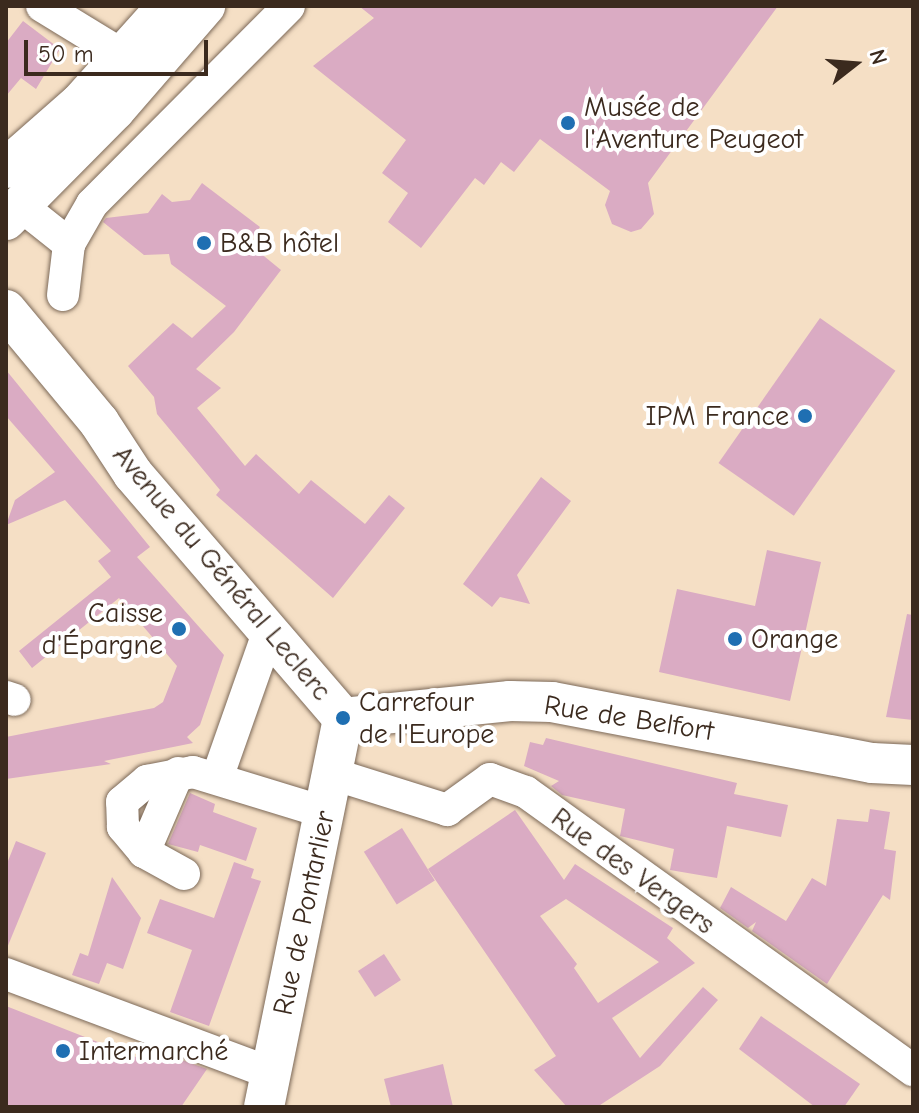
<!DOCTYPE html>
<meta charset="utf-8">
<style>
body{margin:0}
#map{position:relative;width:919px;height:1113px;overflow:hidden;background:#f5dfc5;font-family:"Comic Neue",sans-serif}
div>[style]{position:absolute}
.building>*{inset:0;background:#daabc3;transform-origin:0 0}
.roads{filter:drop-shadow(0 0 2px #7c6958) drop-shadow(0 0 2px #7c6958)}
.minor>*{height:32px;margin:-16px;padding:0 16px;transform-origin:16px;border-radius:16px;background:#fff}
.major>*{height:40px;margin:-20px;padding:0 20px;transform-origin:20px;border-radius:20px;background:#fff}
.dots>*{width:22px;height:22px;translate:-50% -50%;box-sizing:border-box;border:4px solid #fff;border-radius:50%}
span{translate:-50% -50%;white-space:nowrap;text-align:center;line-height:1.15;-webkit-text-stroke:8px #fff;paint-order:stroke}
.poi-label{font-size:28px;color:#3b2a1e}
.left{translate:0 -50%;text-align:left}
.right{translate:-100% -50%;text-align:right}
.street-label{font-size:28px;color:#3b2a1e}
.frame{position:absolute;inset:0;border:8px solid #3b2a1e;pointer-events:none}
.north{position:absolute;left:815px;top:24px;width:80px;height:80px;-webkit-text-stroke:6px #fff;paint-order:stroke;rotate:73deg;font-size:22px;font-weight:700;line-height:32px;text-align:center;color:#3b2a1e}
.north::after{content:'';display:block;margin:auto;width:28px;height:36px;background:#3b2a1e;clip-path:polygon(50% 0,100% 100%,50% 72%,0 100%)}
.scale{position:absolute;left:24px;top:40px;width:184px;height:36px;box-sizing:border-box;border:4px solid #3b2a1e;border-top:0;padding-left:10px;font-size:24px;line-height:28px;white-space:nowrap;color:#3b2a1e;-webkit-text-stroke:6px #fff;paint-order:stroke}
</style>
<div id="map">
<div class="building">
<i style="clip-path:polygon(359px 6px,778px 6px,648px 183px,654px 214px,641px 229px,631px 232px,612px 224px,605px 205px,610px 191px,540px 139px,514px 172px,501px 162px,484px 185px,475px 178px,421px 248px,388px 222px,408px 193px,382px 173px,406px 140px,313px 66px,374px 18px)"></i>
<i style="clip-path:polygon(23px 21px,60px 49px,36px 89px,21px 78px,6px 96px,6px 43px)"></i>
<i style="clip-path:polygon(202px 183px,260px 227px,248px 243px,281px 270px,234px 332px,196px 369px,221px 388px,197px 408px,245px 466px,256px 454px,299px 494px,311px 480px,365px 524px,389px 495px,405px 508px,333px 598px,216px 495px,220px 490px,157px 414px,154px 397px,128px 366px,173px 323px,192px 338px,226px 306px,171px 264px,169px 254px,144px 255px,103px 222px,106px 218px,148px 213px,162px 194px,172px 202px,190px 200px)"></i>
<i style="left:820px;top:318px;width:92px;height:177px;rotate:35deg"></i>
<i style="clip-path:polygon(6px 370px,150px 547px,137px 557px,224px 655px,200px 725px,187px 737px,193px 743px,104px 761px,111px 764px,6px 779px,6px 737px,154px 708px,163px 702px,177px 666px,119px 598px,32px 668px,19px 651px,111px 577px,98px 561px,111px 551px,65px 500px,6px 525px,15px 500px,55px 472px,6px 416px)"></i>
<i style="clip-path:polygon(541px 477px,571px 501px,517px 575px,530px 604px,500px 597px,492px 607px,463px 584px)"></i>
<i style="clip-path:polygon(767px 550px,821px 562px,790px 701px,659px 672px,677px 589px,755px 606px)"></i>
<i style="clip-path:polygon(907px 614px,913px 615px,913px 720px,886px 717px)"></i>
<i style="clip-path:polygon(546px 738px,737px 783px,734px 794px,788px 805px,781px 837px,727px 826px,717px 878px,670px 870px,674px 849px,620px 836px,625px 809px,562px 795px,551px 786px,559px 781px,524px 766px,530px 742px,543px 745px)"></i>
<i style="clip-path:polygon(190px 793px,215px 804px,213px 812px,257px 828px,246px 861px,200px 845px,198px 852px,168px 844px)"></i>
<i style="clip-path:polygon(870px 809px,890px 812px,884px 849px,896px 851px,890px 900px,883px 895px,827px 984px,752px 931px,756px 922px,748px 928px,720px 908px,731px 887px,786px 921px,812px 878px,826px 886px,837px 819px,868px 822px)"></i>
<i style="clip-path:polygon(evenodd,515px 810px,564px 880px,575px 864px,673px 928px,667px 938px,695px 963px,612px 1018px,640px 1058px,703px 987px,718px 1000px,660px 1066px,597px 1107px,567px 1107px,534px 1070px,556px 1056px,428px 869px,515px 810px,566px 899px,659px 962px,598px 1003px,574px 968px,577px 964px,540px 916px,566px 899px)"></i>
<i style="left:402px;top:828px;width:62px;height:45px;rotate:58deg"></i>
<i style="clip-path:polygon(16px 841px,46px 853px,7px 948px,6px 866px)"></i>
<i style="clip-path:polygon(234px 862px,254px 869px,251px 878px,261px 881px,209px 1026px,170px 1012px,192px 950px,147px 933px,160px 899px,214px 918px)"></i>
<i style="clip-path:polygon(112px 877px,141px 918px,123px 969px,107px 963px,99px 984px,72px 975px,80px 953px,88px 956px)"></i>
<i style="left:384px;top:954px;width:31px;height:31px;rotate:57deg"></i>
<i style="clip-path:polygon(6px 1006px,141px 1059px,146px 1047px,207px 1069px,181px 1107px,6px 1107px)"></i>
<i style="clip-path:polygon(761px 1016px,860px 1084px,844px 1107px,815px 1107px,739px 1049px)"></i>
<i style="clip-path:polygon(443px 1064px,453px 1107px,391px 1107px,384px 1079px)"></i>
</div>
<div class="roads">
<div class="minor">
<i style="left:42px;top:6px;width:117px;rotate:31.4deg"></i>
<i style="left:20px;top:205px;width:63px;rotate:38.5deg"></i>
<i style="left:63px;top:295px;width:51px;rotate:-83.3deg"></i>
<i style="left:69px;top:244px;width:46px;rotate:-60.1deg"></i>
<i style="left:92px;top:204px;width:279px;rotate:-45.1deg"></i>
<i style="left:6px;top:697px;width:9px;rotate:18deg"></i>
<i style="left:333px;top:774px;width:120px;rotate:17.5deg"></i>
<i style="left:447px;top:810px;width:53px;rotate:-35.8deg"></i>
<i style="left:490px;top:779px;width:38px;rotate:20deg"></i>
<i style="left:526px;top:792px;width:477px;rotate:35.7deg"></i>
<i style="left:217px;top:778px;width:157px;rotate:-70.6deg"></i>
<i style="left:144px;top:852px;width:86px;rotate:-66.7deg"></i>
<i style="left:184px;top:874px;width:46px;rotate:-151.2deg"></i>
<i style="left:144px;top:852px;width:33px;rotate:-130deg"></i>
<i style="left:123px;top:827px;width:25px;rotate:-92deg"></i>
<i style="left:122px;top:802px;width:33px;rotate:-40deg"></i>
<i style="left:147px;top:781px;width:47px;rotate:-11.1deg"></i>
<i style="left:193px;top:772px;width:140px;rotate:17deg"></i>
<i style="left:6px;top:974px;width:283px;rotate:20.5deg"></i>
</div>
<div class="major">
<i style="left:6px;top:168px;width:98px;rotate:-41.3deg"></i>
<i style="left:80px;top:103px;width:130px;rotate:-48.1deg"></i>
<i style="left:6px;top:220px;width:155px;rotate:-45.3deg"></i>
<i style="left:115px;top:110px;width:138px;rotate:-49.1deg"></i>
<i style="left:6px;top:310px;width:146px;rotate:50.3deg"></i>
<i style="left:99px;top:422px;width:62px;rotate:56.8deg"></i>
<i style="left:133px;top:474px;width:322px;rotate:49.3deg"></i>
<i style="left:343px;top:718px;width:168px;rotate:-5.8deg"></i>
<i style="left:510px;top:701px;width:42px;rotate:1.4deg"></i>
<i style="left:552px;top:702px;width:326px;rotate:10.8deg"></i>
<i style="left:872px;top:763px;width:41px;rotate:2.8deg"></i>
<i style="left:264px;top:1107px;width:397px;rotate:-78.5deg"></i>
</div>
</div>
<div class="dots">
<i style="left:568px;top:123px;background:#1f6fb2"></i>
<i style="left:204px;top:243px;background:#1f6fb2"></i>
<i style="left:805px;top:416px;background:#1f6fb2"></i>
<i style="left:179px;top:629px;background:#1f6fb2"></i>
<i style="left:735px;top:639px;background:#1f6fb2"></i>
<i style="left:343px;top:718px;background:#1f6fb2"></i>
<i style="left:63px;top:1051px;background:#1f6fb2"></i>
</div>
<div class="poi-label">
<span class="left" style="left:584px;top:123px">Musée de<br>l'Aventure Peugeot</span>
<span class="left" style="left:220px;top:243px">B&amp;B hôtel</span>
<span class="right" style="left:789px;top:416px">IPM France</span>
<span class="right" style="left:163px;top:629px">Caisse<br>d'Épargne</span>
<span class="left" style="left:751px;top:639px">Orange</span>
<span class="left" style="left:359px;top:718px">Carrefour<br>de l'Europe</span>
<span class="left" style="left:79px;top:1051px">Intermarché</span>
</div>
<div class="street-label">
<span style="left:222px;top:573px;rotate:50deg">Avenue du Général Leclerc</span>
<span style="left:629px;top:718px;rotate:9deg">Rue de Belfort</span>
<span style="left:633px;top:871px;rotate:36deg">Rue des Vergers</span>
<span style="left:304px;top:913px;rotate:-78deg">Rue de Pontarlier</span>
</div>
<div class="frame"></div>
<div class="north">N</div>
<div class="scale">50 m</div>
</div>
